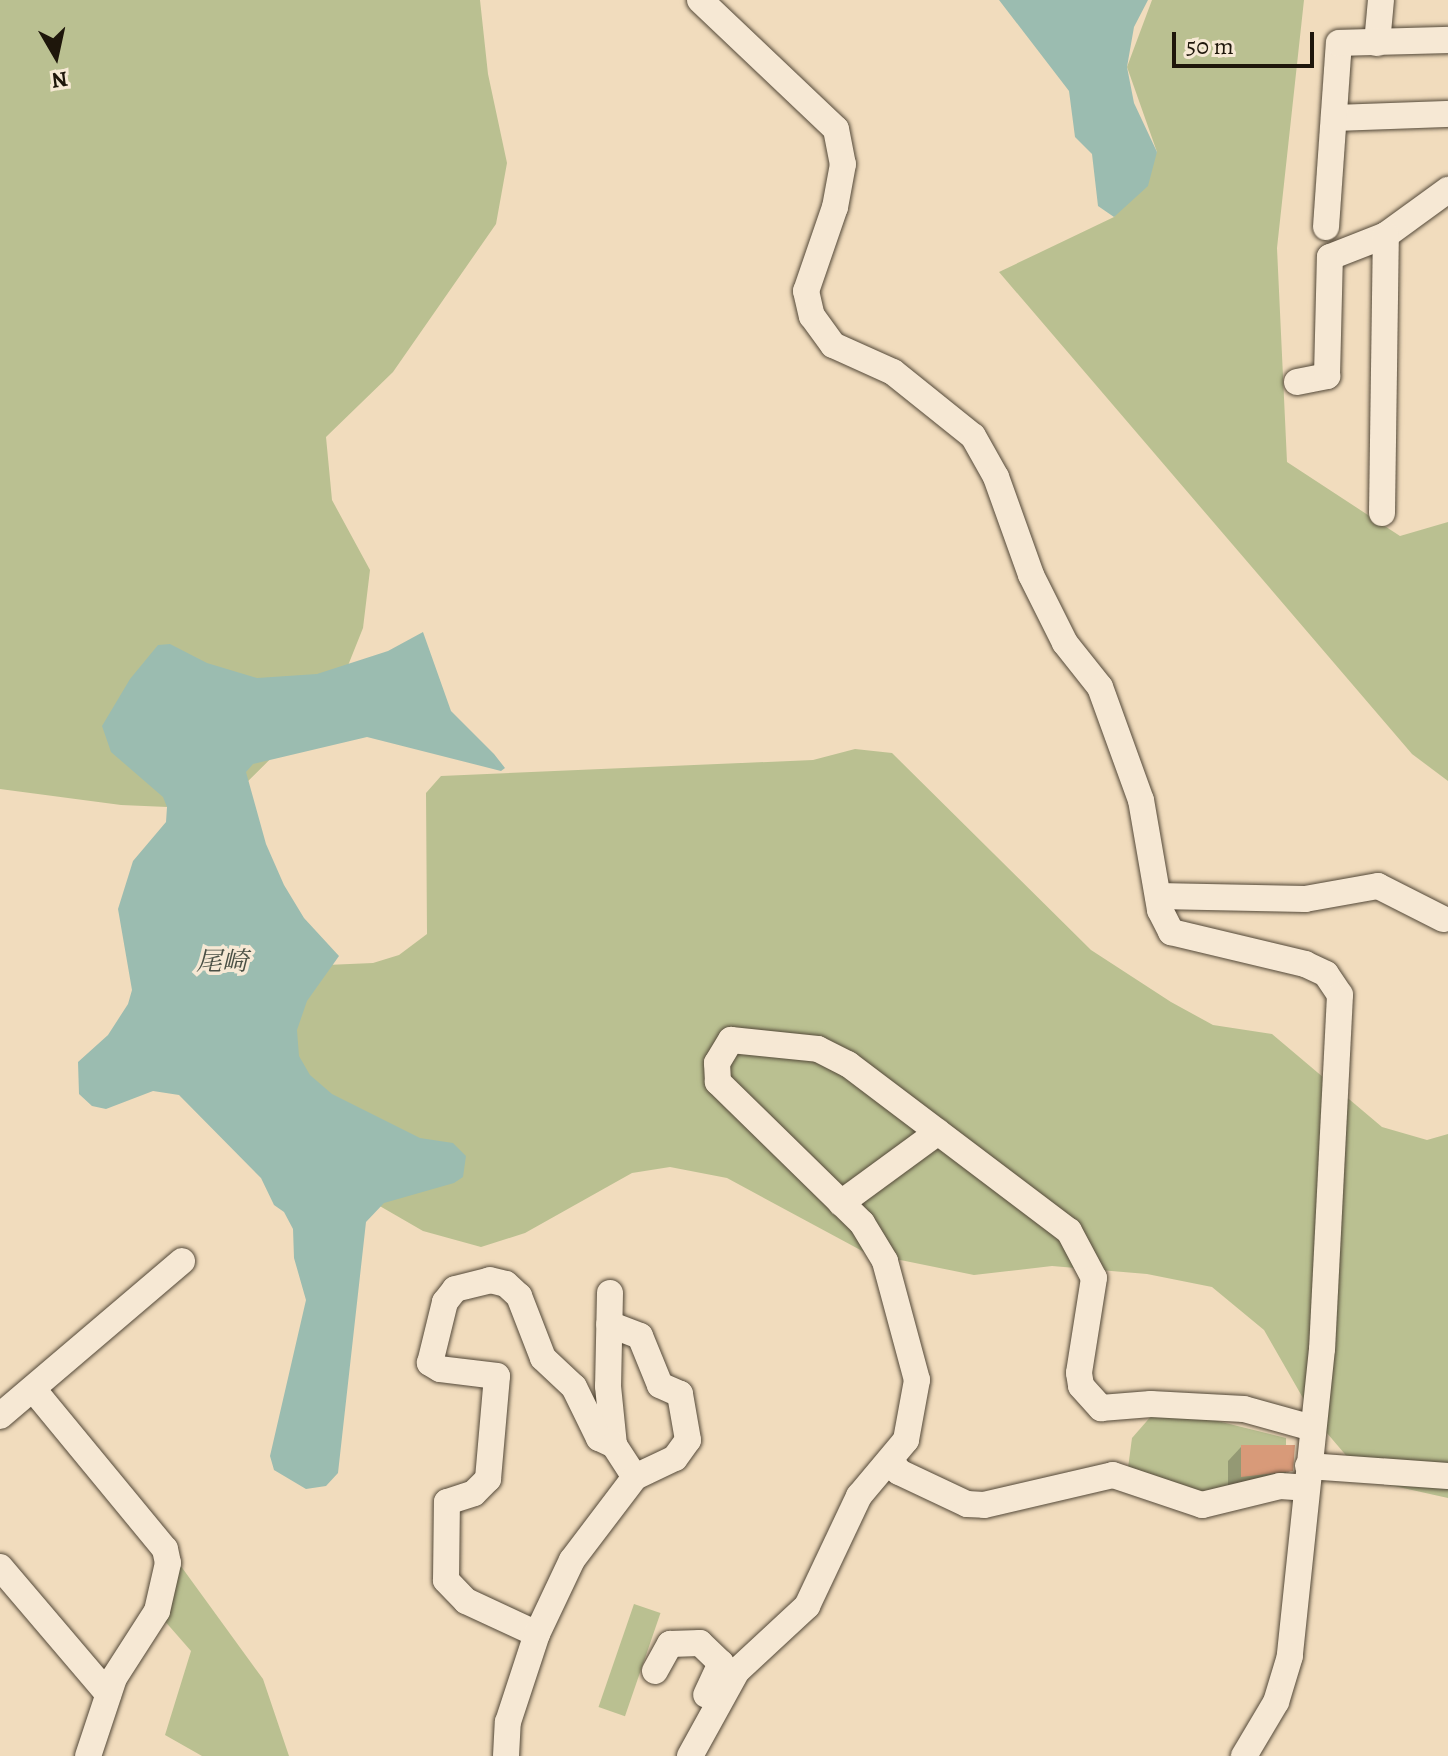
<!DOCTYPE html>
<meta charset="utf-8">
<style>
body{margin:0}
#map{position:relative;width:1448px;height:1756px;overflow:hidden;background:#f1dcbd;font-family:Alegreya,"Noto Serif JP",serif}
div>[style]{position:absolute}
.green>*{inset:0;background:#bac091;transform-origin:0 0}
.water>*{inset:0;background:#9bbcb0}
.shadow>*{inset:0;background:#0003}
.building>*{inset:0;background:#d89a79}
.roads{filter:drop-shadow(0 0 2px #534838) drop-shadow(0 0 2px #534838)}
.minor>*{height:26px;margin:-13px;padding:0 13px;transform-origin:13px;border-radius:13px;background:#f6e8d4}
span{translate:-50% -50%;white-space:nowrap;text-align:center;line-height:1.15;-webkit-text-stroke:7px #f6e8d4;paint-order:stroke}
.water-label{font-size:26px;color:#4a5045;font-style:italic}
.north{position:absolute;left:16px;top:16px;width:80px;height:80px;-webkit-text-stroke:6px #f6e8d4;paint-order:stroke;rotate:171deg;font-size:22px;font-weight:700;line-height:32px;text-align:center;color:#1e160b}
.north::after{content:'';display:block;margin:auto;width:28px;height:36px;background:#1e160b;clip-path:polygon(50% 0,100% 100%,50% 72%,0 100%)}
.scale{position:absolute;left:1172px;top:32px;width:142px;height:36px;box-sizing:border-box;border:4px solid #1e160b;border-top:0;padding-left:10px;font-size:24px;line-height:28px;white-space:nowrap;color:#1e160b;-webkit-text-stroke:6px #f6e8d4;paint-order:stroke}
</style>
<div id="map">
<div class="green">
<i style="clip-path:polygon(0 0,480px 0,488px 74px,507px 163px,496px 224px,393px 372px,326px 437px,332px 500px,370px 570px,363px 628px,337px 693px,237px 792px,191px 808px,121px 805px,0 789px)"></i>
<i style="clip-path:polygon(1152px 0,1304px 0,1277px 248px,1287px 462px,1400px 536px,1448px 522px,1448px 781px,1412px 754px,999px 272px,1114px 217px,1157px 152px,1127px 67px)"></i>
<i style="clip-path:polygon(855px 749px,892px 753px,1091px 950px,1171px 1002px,1213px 1025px,1272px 1034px,1382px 1127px,1427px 1140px,1448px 1134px,1448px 1498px,1367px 1480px,1315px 1419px,1264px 1330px,1212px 1287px,1147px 1274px,1052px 1266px,974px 1275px,866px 1253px,727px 1178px,670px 1167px,632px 1173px,525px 1233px,481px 1247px,423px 1231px,352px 1190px,239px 985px,280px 967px,373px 963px,399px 955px,427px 934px,426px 793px,441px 776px,813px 760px)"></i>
<i style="clip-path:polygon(1181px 1412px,1286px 1438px,1286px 1480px,1205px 1498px,1128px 1468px,1132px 1438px,1153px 1414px)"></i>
<i style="clip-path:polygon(175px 1558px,263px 1679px,289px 1756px,202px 1756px,165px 1735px,191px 1651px,163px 1619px)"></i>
<i style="left:634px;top:1604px;width:28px;height:109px;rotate:19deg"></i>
</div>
<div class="water">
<i style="clip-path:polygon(999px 0,1148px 0,1134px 27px,1127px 67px,1134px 103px,1157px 152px,1148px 186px,1114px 217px,1098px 206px,1092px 154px,1075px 137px,1069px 91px)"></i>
<i style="clip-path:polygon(423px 632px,451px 711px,494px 754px,505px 768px,501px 771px,367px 737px,253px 764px,246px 772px,266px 844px,284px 885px,304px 918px,339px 956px,307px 1001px,297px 1030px,299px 1056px,310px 1075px,332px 1094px,420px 1138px,453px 1143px,466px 1156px,463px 1177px,454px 1183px,384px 1203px,366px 1222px,338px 1473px,326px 1486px,306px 1489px,274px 1470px,270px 1456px,306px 1300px,294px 1258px,293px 1229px,284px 1212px,274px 1205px,261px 1178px,179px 1095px,153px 1091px,106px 1109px,92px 1106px,79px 1094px,78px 1062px,108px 1035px,128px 1004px,132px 990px,118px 909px,133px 861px,166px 822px,167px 807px,163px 797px,111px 752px,102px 726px,130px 679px,158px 645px,170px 644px,207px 663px,257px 678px,317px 674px,388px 651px)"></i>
</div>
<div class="shadow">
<i style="clip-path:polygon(1241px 1447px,1291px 1470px,1277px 1484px,1228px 1489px,1228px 1461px)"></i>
</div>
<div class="building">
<i style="clip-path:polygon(1241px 1445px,1295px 1445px,1293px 1471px,1241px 1477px)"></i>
</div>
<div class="roads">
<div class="minor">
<i style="left:700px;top:0;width:187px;rotate:43.5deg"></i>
<i style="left:836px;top:129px;width:36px;rotate:79deg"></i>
<i style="left:843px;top:164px;width:44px;rotate:100.5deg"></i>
<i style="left:835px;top:207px;width:89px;rotate:109deg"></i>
<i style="left:806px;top:291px;width:26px;rotate:77deg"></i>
<i style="left:812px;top:316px;width:36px;rotate:54deg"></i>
<i style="left:833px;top:345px;width:66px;rotate:24.2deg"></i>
<i style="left:893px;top:372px;width:102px;rotate:38.7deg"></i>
<i style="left:973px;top:436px;width:47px;rotate:60.7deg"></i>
<i style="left:996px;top:477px;width:104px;rotate:70.3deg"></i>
<i style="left:1031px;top:575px;width:76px;rotate:63.4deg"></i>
<i style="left:1065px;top:643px;width:56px;rotate:51.5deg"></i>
<i style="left:1100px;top:687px;width:120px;rotate:70.1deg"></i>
<i style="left:1141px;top:800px;width:112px;rotate:80.2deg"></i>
<i style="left:1160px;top:910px;width:25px;rotate:63deg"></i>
<i style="left:1171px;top:932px;width:138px;rotate:13.4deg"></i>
<i style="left:1305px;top:964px;width:23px;rotate:25deg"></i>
<i style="left:1326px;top:974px;width:25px;rotate:56deg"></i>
<i style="left:1340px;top:995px;width:354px;rotate:92.9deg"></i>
<i style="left:1322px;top:1349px;width:309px;rotate:96deg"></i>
<i style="left:1290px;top:1656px;width:48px;rotate:106.9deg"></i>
<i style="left:1276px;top:1702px;width:63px;rotate:120.7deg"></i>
<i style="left:1377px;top:43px;width:43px;rotate:-84.7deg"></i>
<i style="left:1334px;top:118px;width:114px;rotate:-2deg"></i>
<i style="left:1326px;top:227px;width:184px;rotate:-86deg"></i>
<i style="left:1339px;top:43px;width:109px;rotate:-1.6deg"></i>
<i style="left:1297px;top:382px;width:31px;rotate:-11deg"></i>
<i style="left:1327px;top:376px;width:119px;rotate:-88.6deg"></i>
<i style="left:1330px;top:257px;width:60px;rotate:-21.4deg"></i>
<i style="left:1386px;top:235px;width:77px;rotate:-36deg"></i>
<i style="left:1382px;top:513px;width:278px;rotate:-89.2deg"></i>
<i style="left:1158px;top:896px;width:147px;rotate:1.2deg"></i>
<i style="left:1305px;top:899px;width:74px;rotate:-10.1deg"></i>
<i style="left:1378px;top:886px;width:73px;rotate:26.9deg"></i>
<i style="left:841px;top:1203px;width:120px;rotate:-36.2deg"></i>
<i style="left:610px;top:1293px;width:93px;rotate:91.2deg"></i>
<i style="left:608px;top:1386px;width:59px;rotate:84.2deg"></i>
<i style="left:33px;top:1389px;width:207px;rotate:50.5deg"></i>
<i style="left:165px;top:1549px;width:14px;rotate:78deg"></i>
<i style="left:168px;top:1563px;width:49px;rotate:102.9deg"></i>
<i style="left:157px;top:1611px;width:80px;rotate:122.7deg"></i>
<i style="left:114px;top:1678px;width:82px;rotate:108.4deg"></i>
<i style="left:0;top:1416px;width:239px;rotate:-40.4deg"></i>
<i style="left:892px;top:1462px;width:12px;rotate:55deg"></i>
<i style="left:899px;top:1472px;width:75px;rotate:25.2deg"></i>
<i style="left:967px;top:1504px;width:17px;rotate:3deg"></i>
<i style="left:984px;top:1505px;width:132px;rotate:-13.1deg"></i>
<i style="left:1113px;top:1475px;width:94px;rotate:18.6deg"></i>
<i style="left:1202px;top:1505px;width:80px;rotate:-13.7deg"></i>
<i style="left:1280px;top:1486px;width:26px;rotate:4deg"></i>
<i style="left:1308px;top:1466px;width:140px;rotate:4.1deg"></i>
<i style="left:0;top:1567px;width:167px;rotate:49.6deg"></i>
<i style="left:537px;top:1634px;width:78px;rotate:-155.1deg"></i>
<i style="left:466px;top:1601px;width:29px;rotate:-134deg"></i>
<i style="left:446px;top:1580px;width:78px;rotate:-89.3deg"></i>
<i style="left:447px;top:1502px;width:28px;rotate:-18deg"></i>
<i style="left:474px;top:1493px;width:20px;rotate:-45deg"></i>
<i style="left:488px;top:1479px;width:103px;rotate:-85deg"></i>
<i style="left:497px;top:1376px;width:57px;rotate:-173deg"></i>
<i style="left:440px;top:1369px;width:12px;rotate:-149deg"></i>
<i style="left:430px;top:1363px;width:63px;rotate:-76.2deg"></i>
<i style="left:445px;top:1302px;width:16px;rotate:-52deg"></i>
<i style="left:455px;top:1289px;width:36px;rotate:-14deg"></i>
<i style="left:490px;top:1280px;width:16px;rotate:14deg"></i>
<i style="left:506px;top:1284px;width:18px;rotate:43deg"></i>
<i style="left:519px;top:1296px;width:66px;rotate:68.8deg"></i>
<i style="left:543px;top:1358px;width:42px;rotate:43.1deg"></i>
<i style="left:574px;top:1387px;width:57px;rotate:63.9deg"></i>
<i style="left:599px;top:1438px;width:17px;rotate:25deg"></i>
<i style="left:614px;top:1445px;width:38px;rotate:57deg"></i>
<i style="left:655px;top:1671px;width:31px;rotate:-61deg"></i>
<i style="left:670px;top:1644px;width:30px;rotate:-2deg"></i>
<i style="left:700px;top:1643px;width:29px;rotate:44deg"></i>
<i style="left:721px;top:1663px;width:35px;rotate:115deg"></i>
<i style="left:506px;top:1756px;width:34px;rotate:-87deg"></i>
<i style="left:508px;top:1722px;width:93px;rotate:-71.8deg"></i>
<i style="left:537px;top:1634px;width:82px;rotate:-64.7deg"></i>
<i style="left:572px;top:1560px;width:104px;rotate:-52.8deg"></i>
<i style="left:635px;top:1477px;width:44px;rotate:-25.4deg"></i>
<i style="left:675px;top:1458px;width:22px;rotate:-54deg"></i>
<i style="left:688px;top:1440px;width:47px;rotate:-99.9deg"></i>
<i style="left:680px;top:1394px;width:22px;rotate:-156deg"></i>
<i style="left:660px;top:1385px;width:53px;rotate:-112.2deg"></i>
<i style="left:640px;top:1336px;width:33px;rotate:-159deg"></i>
<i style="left:690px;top:1756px;width:97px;rotate:-61.1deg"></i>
<i style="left:737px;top:1671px;width:96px;rotate:-42.9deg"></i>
<i style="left:807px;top:1606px;width:122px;rotate:-64.7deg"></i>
<i style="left:859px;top:1496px;width:73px;rotate:-50deg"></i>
<i style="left:906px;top:1440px;width:61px;rotate:-79.6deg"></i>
<i style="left:917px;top:1380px;width:123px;rotate:-105.1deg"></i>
<i style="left:885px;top:1261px;width:44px;rotate:-121.2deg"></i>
<i style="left:862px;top:1223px;width:202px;rotate:-135.6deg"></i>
<i style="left:718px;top:1082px;width:19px;rotate:-93deg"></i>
<i style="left:717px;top:1063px;width:27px;rotate:-59deg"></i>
<i style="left:731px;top:1040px;width:87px;rotate:5.9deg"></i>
<i style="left:818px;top:1049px;width:34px;rotate:27deg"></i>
<i style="left:848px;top:1064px;width:277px;rotate:37.1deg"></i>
<i style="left:1069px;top:1231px;width:53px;rotate:62deg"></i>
<i style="left:1094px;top:1278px;width:96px;rotate:99deg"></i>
<i style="left:1079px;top:1373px;width:13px;rotate:81deg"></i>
<i style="left:1081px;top:1386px;width:30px;rotate:48deg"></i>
<i style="left:1101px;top:1408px;width:50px;rotate:-4.6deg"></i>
<i style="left:1151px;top:1404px;width:93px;rotate:3.1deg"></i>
<i style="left:1244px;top:1409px;width:71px;rotate:15.6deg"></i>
</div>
</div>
<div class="water-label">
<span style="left:222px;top:962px">尾崎</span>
</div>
<div class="north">N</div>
<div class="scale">50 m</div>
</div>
